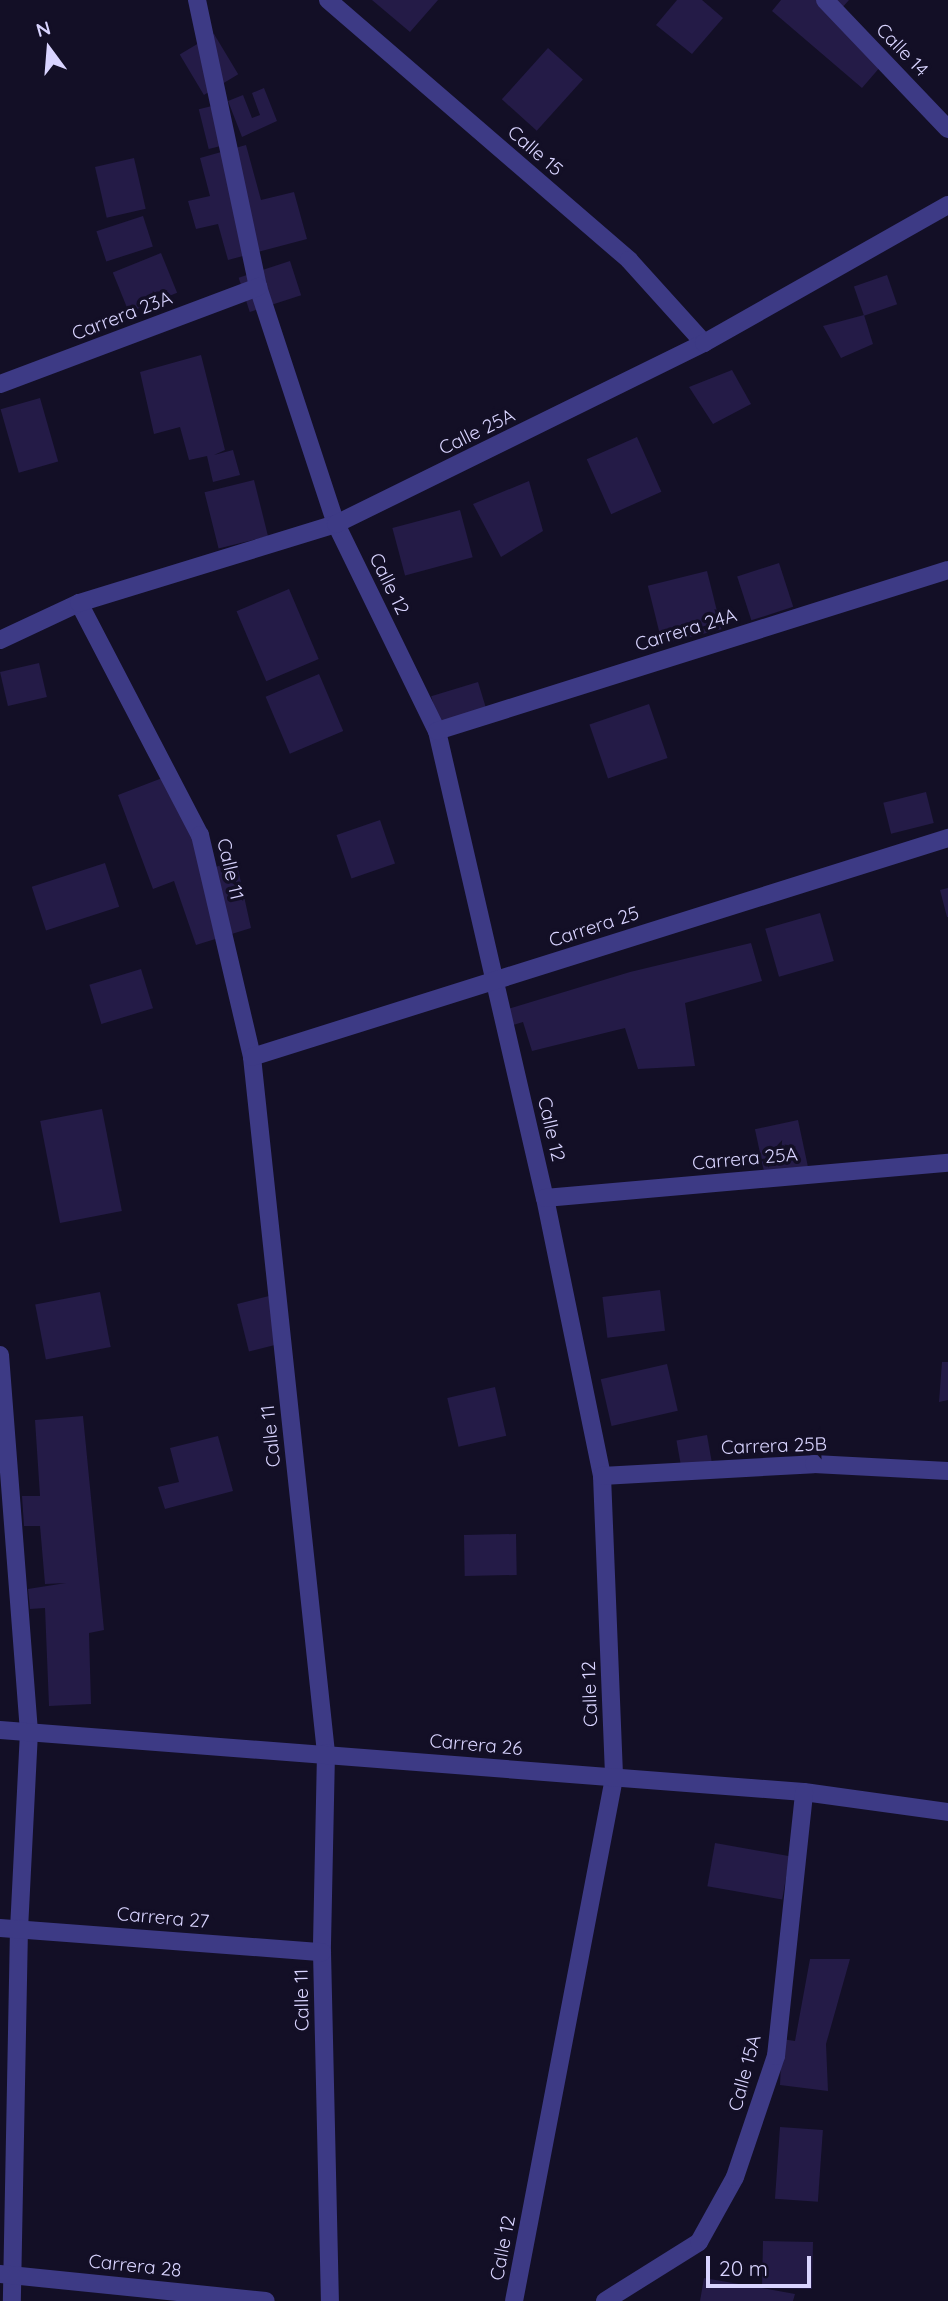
<!DOCTYPE html>
<style>
body{margin:0}
#map{position:relative;width:948px;height:2301px;overflow:hidden;background:#130f26;font-family:Quicksand,sans-serif}
div>[style]{position:absolute}
.building>*{inset:0;background:#241b47;transform-origin:0 0}
.street>*{height:18px;margin:-9px;padding:0 9px;transform-origin:9px;border-radius:9px;background:#3d3a85}
span{translate:-50% -50%;white-space:nowrap;text-align:center;line-height:1.15;-webkit-text-stroke:7px #130f26;paint-order:stroke}
.street-label{font-size:19px;color:#d9d4ff}
.north{position:absolute;left:14px;top:14px;width:70px;height:70px;-webkit-text-stroke:5px #130f26;paint-order:stroke;rotate:344deg;font-size:19px;font-weight:700;line-height:28px;text-align:center;color:#d9d4ff}
.north::after{content:'';display:block;margin:auto;width:24px;height:32px;background:#d9d4ff;clip-path:polygon(50% 0,100% 100%,50% 72%,0 100%)}
.scale{position:absolute;left:706px;top:2256px;width:105px;height:32px;box-sizing:border-box;border:4px solid #d9d4ff;border-top:0;padding-left:9px;font-size:21px;line-height:24px;white-space:nowrap;color:#d9d4ff;-webkit-text-stroke:5px #130f26;paint-order:stroke}
</style>
<div id="map">
<div class="building">
<i style="clip-path:polygon(372px 0,438px 0,410px 32px)"></i>
<i style="clip-path:polygon(677px 0,702px 0,723px 18px,692px 54px,656px 25px)"></i>
<i style="clip-path:polygon(781px 0,849px 0,841px 9px,866px 31px,855px 44px,881px 66px,862px 88px,772px 11px)"></i>
<i style="left:214px;top:34px;width:47px;height:40px;rotate:59deg"></i>
<i style="left:548px;top:48px;width:47px;height:69px;rotate:42deg"></i>
<i style="clip-path:polygon(264px 88px,277px 121px,242px 137px,228px 101px,243px 95px,252px 118px,260px 115px,252px 93px)"></i>
<i style="left:224px;top:103px;width:41px;height:26px;rotate:76deg"></i>
<i style="clip-path:polygon(246px 145px,261px 200px,294px 192px,307px 239px,228px 260px,218px 224px,196px 229px,188px 201px,210px 196px,200px 158px)"></i>
<i style="left:134px;top:158px;width:52px;height:40px;rotate:77deg"></i>
<i style="left:143px;top:216px;width:32px;height:49px;rotate:72deg"></i>
<i style="left:161px;top:253px;width:43px;height:52px;rotate:68deg"></i>
<i style="left:290px;top:261px;width:36px;height:54px;rotate:72deg"></i>
<i style="left:887px;top:275px;width:31px;height:35px;rotate:71deg"></i>
<i style="clip-path:polygon(864px 315px,873px 344px,841px 358px,823px 326px)"></i>
<i style="clip-path:polygon(201px 355px,225px 450px,214px 455px,233px 450px,240px 475px,213px 482px,207px 456px,189px 460px,180px 427px,154px 434px,140px 372px)"></i>
<i style="clip-path:polygon(732px 370px,751px 404px,713px 424px,689px 387px)"></i>
<i style="left:40px;top:398px;width:66px;height:41px;rotate:74deg"></i>
<i style="left:637px;top:437px;width:60px;height:55px;rotate:66deg"></i>
<i style="left:254px;top:480px;width:58px;height:51px;rotate:76deg"></i>
<i style="clip-path:polygon(529px 481px,543px 531px,501px 557px,473px 504px)"></i>
<i style="left:460px;top:510px;width:49px;height:70px;rotate:75deg"></i>
<i style="left:779px;top:563px;width:46px;height:44px;rotate:72deg"></i>
<i style="left:707px;top:571px;width:60px;height:61px;rotate:76deg"></i>
<i style="left:289px;top:589px;width:76px;height:57px;rotate:67deg"></i>
<i style="left:39px;top:663px;width:35px;height:40px;rotate:77deg"></i>
<i style="left:319px;top:674px;width:62px;height:58px;rotate:67deg"></i>
<i style="left:478px;top:682px;width:28px;height:49px;rotate:73deg"></i>
<i style="left:649px;top:704px;width:57px;height:63px;rotate:71deg"></i>
<i style="clip-path:polygon(170px 775px,204px 871px,236px 860px,251px 928px,196px 945px,174px 881px,153px 889px,118px 795px)"></i>
<i style="left:926px;top:792px;width:32px;height:44px;rotate:76deg"></i>
<i style="left:380px;top:820px;width:46px;height:46px;rotate:71deg"></i>
<i style="left:105px;top:863px;width:46px;height:77px;rotate:72deg"></i>
<i style="clip-path:polygon(948px 888px,948px 917px,947px 917px,940px 890px)"></i>
<i style="left:820px;top:913px;width:50px;height:57px;rotate:74deg"></i>
<i style="clip-path:polygon(751px 943px,762px 981px,685px 1003px,695px 1066px,638px 1069px,625px 1028px,532px 1051px,523px 1022px,510px 1026px,505px 1010px,630px 972px)"></i>
<i style="left:141px;top:969px;width:41px;height:54px;rotate:73deg"></i>
<i style="left:102px;top:1109px;width:104px;height:63px;rotate:79deg"></i>
<i style="left:798px;top:1120px;width:52px;height:44px;rotate:78deg"></i>
<i style="left:660px;top:1290px;width:41px;height:58px;rotate:83deg"></i>
<i style="left:100px;top:1292px;width:56px;height:66px;rotate:79deg"></i>
<i style="left:273px;top:1295px;width:49px;height:37px;rotate:76deg"></i>
<i style="clip-path:polygon(942px 1362px,948px 1362px,948px 1400px,939px 1402px)"></i>
<i style="left:667px;top:1364px;width:48px;height:68px;rotate:77deg"></i>
<i style="left:495px;top:1387px;width:50px;height:49px;rotate:77deg"></i>
<i style="clip-path:polygon(83px 1416px,104px 1630px,89px 1633px,91px 1704px,49px 1706px,45px 1608px,30px 1609px,28px 1589px,66px 1583px,45px 1584px,40px 1526px,24px 1526px,22px 1496px,40px 1496px,35px 1420px)"></i>
<i style="left:707px;top:1435px;width:34px;height:31px;rotate:80deg"></i>
<i style="clip-path:polygon(218px 1436px,233px 1491px,165px 1509px,158px 1487px,179px 1482px,170px 1448px)"></i>
<i style="left:516px;top:1534px;width:41px;height:52px;rotate:89deg"></i>
<i style="left:715px;top:1843px;width:76px;height:44px;rotate:10deg"></i>
<i style="clip-path:polygon(810px 1959px,850px 1959px,826px 2044px,828px 2091px,780px 2085px,782px 2039px,795px 2041px)"></i>
<i style="left:780px;top:2127px;width:43px;height:72px;rotate:4deg"></i>
<i style="clip-path:polygon(763px 2241px,813px 2242px,812px 2289px,762px 2288px,795px 2294px,793px 2301px,700px 2301px,704px 2278px,762px 2288px)"></i>
</div>
<div class="street">
<i style="left:197px;top:0;width:293px;rotate:78deg"></i>
<i style="left:258px;top:287px;width:250px;rotate:71.8deg"></i>
<i style="left:336px;top:524px;width:230px;rotate:64deg"></i>
<i style="left:437px;top:731px;width:479px;rotate:77deg"></i>
<i style="left:545px;top:1198px;width:284px;rotate:78.4deg"></i>
<i style="left:602px;top:1476px;width:302px;rotate:87.7deg"></i>
<i style="left:614px;top:1778px;width:532px;rotate:100.82deg"></i>
<i style="left:328px;top:0;width:398px;rotate:40.8deg"></i>
<i style="left:629px;top:260px;width:112px;rotate:47.9deg"></i>
<i style="left:825px;top:0;width:178px;rotate:46.4deg"></i>
<i style="left:0;top:384px;width:276px;rotate:-20.6deg"></i>
<i style="left:79px;top:603px;width:262px;rotate:62.5deg"></i>
<i style="left:200px;top:835px;width:228px;rotate:76.8deg"></i>
<i style="left:252px;top:1057px;width:700px;rotate:83.93deg"></i>
<i style="left:326px;top:1753px;width:199px;rotate:91.2deg"></i>
<i style="left:322px;top:1952px;width:349px;rotate:88.7deg"></i>
<i style="left:0;top:640px;width:87px;rotate:-25.1deg"></i>
<i style="left:79px;top:603px;width:269px;rotate:-17.1deg"></i>
<i style="left:336px;top:524px;width:410px;rotate:-26.2deg"></i>
<i style="left:704px;top:343px;width:280px;rotate:-29.5deg"></i>
<i style="left:437px;top:731px;width:536px;rotate:-17.49deg"></i>
<i style="left:252px;top:1057px;width:730px;rotate:-17.47deg"></i>
<i style="left:545px;top:1198px;width:405px;rotate:-5deg"></i>
<i style="left:0;top:1355px;width:378px;rotate:85.6deg"></i>
<i style="left:29px;top:1732px;width:196px;rotate:92.9deg"></i>
<i style="left:19px;top:1928px;width:373px;rotate:91.1deg"></i>
<i style="left:602px;top:1476px;width:212px;rotate:-3.2deg"></i>
<i style="left:814px;top:1464px;width:134px;rotate:3deg"></i>
<i style="left:0;top:1730px;width:806px;rotate:4.41deg"></i>
<i style="left:804px;top:1792px;width:145px;rotate:7.9deg"></i>
<i style="left:0;top:1928px;width:323px;rotate:4.3deg"></i>
<i style="left:0;top:2274px;width:267px;rotate:5.8deg"></i>
<i style="left:605px;top:2301px;width:111px;rotate:-32.1deg"></i>
<i style="left:699px;top:2242px;width:74px;rotate:-61deg"></i>
<i style="left:735px;top:2177px;width:128px;rotate:-71.3deg"></i>
<i style="left:776px;top:2056px;width:265px;rotate:-83.9deg"></i>
</div>
<div class="street-label">
<span style="left:902px;top:50px;rotate:46deg">Calle 14</span>
<span style="left:535px;top:151px;rotate:41deg">Calle 15</span>
<span style="left:122px;top:316px;rotate:-21deg">Carrera 23A</span>
<span style="left:477px;top:432px;rotate:-26deg">Calle 25A</span>
<span style="left:389px;top:584px;rotate:64deg">Calle 12</span>
<span style="left:686px;top:630px;rotate:-17deg">Carrera 24A</span>
<span style="left:230px;top:869px;rotate:77deg">Calle 11</span>
<span style="left:594px;top:927px;rotate:-18deg">Carrera 25</span>
<span style="left:551px;top:1129px;rotate:77deg">Calle 12</span>
<span style="left:745px;top:1159px;rotate:-5deg">Carrera 25A</span>
<span style="left:271px;top:1436px;rotate:-96deg">Calle 11</span>
<span style="left:774px;top:1446px;rotate:-2deg">Carrera 25B</span>
<span style="left:590px;top:1694px;rotate:-92deg">Calle 12</span>
<span style="left:476px;top:1745px;rotate:5deg">Carrera 26</span>
<span style="left:163px;top:1918px;rotate:5deg">Carrera 27</span>
<span style="left:302px;top:2000px;rotate:-91deg">Calle 11</span>
<span style="left:745px;top:2073px;rotate:-75deg">Calle 15A</span>
<span style="left:503px;top:2248px;rotate:-79deg">Calle 12</span>
<span style="left:135px;top:2266px;rotate:6deg">Carrera 28</span>
</div>
<div class="north">N</div>
<div class="scale">20 m</div>
</div>
